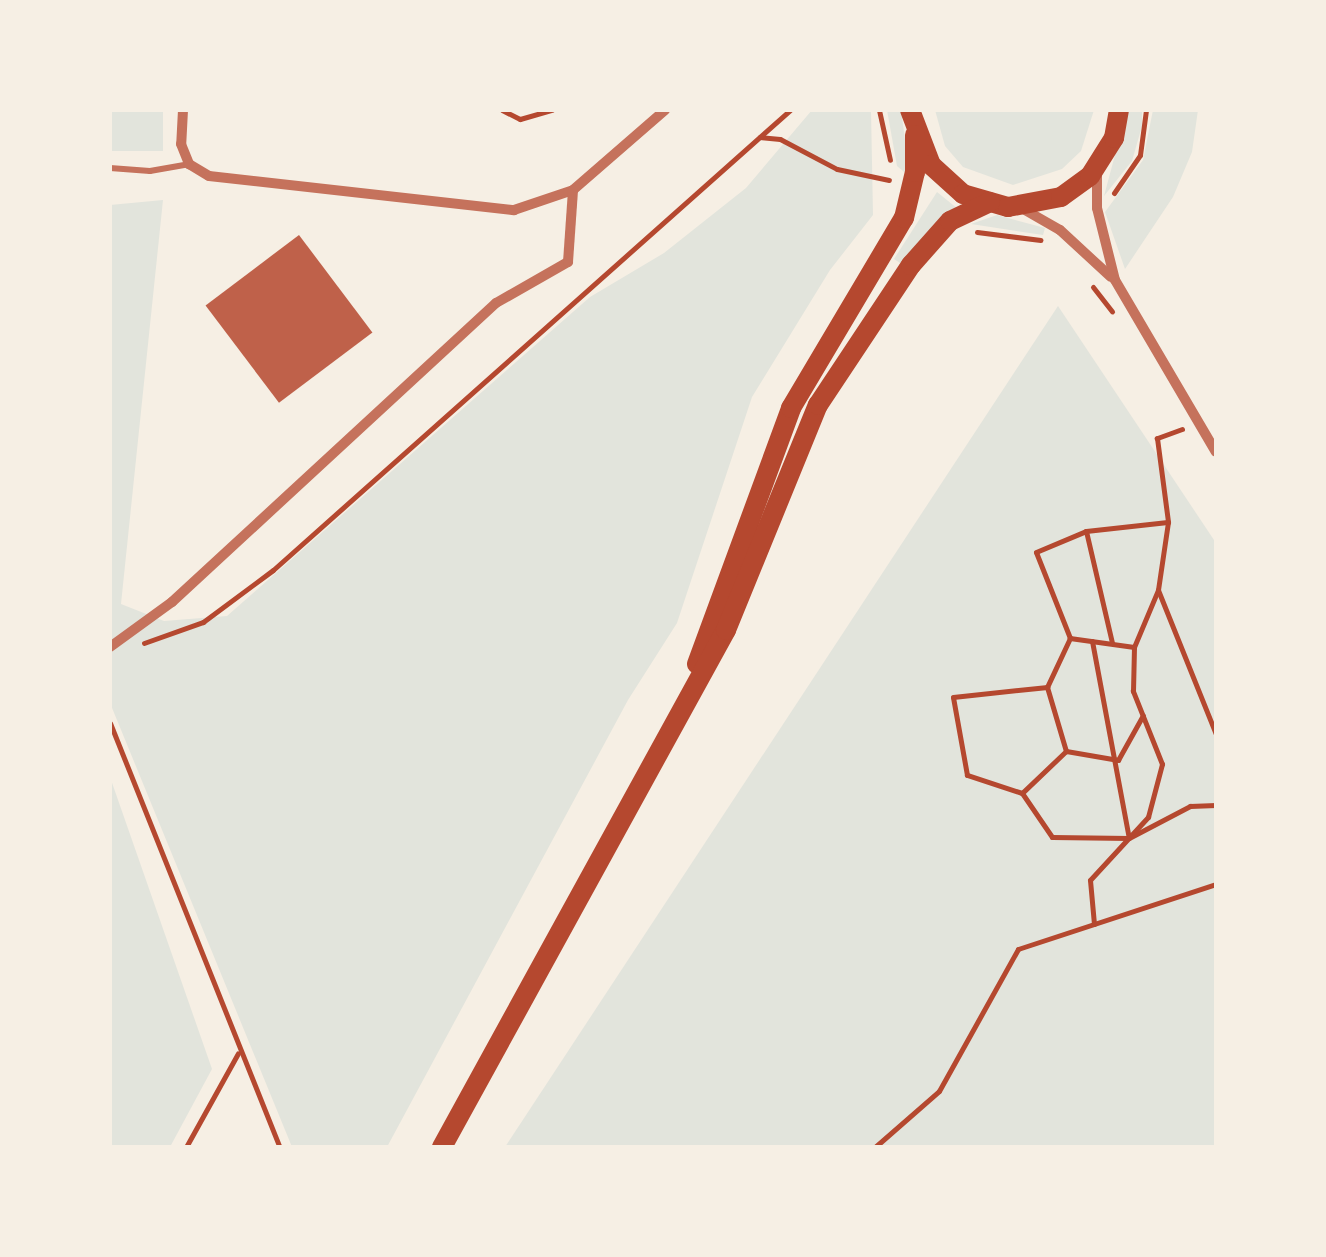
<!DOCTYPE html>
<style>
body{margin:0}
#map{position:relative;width:1326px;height:1257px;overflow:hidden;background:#f6efe4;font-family:"Fira Sans",sans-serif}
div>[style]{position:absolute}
.green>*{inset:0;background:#e2e4dc;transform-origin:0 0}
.building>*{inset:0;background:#bf614a;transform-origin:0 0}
.path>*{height:5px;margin:-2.5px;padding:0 2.5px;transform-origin:2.5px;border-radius:2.5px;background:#b5482f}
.service>*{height:6px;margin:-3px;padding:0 3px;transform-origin:3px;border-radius:3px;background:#c5725c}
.minor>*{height:10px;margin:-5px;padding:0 5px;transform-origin:5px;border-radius:5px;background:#c5725c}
.primary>*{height:20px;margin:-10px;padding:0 10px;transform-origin:10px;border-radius:10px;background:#b5482f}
span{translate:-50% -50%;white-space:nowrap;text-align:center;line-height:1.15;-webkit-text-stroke:8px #f6efe4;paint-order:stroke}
.frame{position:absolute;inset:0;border:112px solid #f6efe4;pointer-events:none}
</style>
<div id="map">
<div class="green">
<i style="left:110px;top:110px;width:53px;height:41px"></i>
<i style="clip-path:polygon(812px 110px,871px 110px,873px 215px,830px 270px,752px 397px,677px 623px,628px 700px,387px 1147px,292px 1147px,110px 703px,110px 205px,163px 200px,121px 604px,164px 621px,227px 616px,590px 297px,664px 253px,746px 188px)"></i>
<i style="clip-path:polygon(887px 110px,901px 110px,910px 177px,897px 166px)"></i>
<i style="clip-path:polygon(935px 110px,1094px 110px,1081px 151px,1062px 169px,1013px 185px,963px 167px,945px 146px)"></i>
<i style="clip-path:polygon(1127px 110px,1142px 110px,1142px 126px,1132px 161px,1104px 196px)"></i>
<i style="clip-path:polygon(1153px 110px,1198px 110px,1192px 152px,1173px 197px,1125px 269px,1105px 212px,1143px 160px)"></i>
<i style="clip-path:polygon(937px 192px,958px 209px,903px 265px,894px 259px)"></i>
<i style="clip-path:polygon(997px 215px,1045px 228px,1043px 235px,971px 224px)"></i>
<i style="clip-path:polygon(1058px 306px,1216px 543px,1216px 1147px,505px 1147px)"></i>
<i style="clip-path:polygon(110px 777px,212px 1069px,170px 1147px,110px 1147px)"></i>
</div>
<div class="building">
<i style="left:299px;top:235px;width:122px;height:117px;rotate:53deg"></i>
</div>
<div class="path">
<i style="left:502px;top:110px;width:20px;rotate:27deg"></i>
<i style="left:520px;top:119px;width:33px;rotate:-16deg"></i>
<i style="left:879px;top:110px;width:51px;rotate:77.6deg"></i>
<i style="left:760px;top:137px;width:20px;rotate:6deg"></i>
<i style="left:780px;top:139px;width:64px;rotate:27.8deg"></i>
<i style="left:837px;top:169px;width:53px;rotate:11.9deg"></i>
<i style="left:1114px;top:193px;width:46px;rotate:-55.6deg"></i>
<i style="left:1140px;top:155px;width:45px;rotate:-82.4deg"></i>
<i style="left:977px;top:232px;width:64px;rotate:7.2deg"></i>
<i style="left:1093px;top:287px;width:31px;rotate:52deg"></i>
<i style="left:1182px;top:429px;width:27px;rotate:160deg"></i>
<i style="left:1157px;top:438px;width:85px;rotate:82.5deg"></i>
<i style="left:1168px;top:522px;width:69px;rotate:98.4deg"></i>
<i style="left:1158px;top:590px;width:155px;rotate:68.1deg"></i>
<i style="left:1086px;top:531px;width:82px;rotate:-6.3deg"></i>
<i style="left:1070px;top:638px;width:92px;rotate:-111.6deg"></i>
<i style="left:1036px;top:552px;width:54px;rotate:-22.8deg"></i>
<i style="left:1086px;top:531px;width:115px;rotate:76.9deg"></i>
<i style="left:1092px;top:641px;width:200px;rotate:79.4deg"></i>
<i style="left:1129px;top:838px;width:69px;rotate:-27.7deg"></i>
<i style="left:1190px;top:806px;width:26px;rotate:-2deg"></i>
<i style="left:144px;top:643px;width:63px;rotate:-19.6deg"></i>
<i style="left:203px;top:622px;width:87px;rotate:-36.6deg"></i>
<i style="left:273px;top:570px;width:692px;rotate:-41.66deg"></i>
<i style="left:1134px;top:647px;width:65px;rotate:-172deg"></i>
<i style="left:1070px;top:638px;width:54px;rotate:115.1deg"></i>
<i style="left:1047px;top:687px;width:67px;rotate:73.5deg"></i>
<i style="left:1066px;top:751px;width:53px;rotate:9.8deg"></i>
<i style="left:1118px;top:760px;width:51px;rotate:-60.9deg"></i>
<i style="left:110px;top:723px;width:457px;rotate:68.2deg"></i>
<i style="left:1066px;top:751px;width:61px;rotate:136.3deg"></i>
<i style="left:1022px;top:793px;width:53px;rotate:55.7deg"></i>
<i style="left:1052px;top:837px;width:77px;rotate:0.7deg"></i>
<i style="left:1022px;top:793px;width:58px;rotate:-161.9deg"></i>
<i style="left:967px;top:775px;width:79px;rotate:-100.2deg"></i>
<i style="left:953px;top:697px;width:95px;rotate:-6.1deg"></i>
<i style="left:1094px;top:924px;width:44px;rotate:-95.2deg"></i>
<i style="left:1090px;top:880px;width:86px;rotate:-47.4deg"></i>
<i style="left:1148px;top:817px;width:55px;rotate:-75.2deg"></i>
<i style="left:1162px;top:764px;width:79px;rotate:-111.7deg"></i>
<i style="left:1133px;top:691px;width:44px;rotate:-88.7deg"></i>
<i style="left:1134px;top:647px;width:62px;rotate:-67.2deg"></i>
<i style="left:186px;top:1147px;width:107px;rotate:-61deg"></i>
<i style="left:875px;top:1147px;width:85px;rotate:-41.2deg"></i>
<i style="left:939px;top:1091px;width:162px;rotate:-60.9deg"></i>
<i style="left:1018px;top:949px;width:208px;rotate:-18.2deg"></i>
</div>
<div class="service">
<i style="left:110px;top:168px;width:40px;rotate:4.3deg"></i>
<i style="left:150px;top:171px;width:39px;rotate:-10deg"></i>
</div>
<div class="minor">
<i style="left:183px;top:110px;width:34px;rotate:93deg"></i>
<i style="left:181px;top:144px;width:22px;rotate:68deg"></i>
<i style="left:189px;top:164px;width:23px;rotate:31deg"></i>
<i style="left:209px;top:176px;width:307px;rotate:6.4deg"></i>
<i style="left:514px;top:210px;width:62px;rotate:-18.7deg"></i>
<i style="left:573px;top:190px;width:122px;rotate:-41deg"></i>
<i style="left:1097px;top:173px;width:35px;rotate:90deg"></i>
<i style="left:1097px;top:208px;width:74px;rotate:76deg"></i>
<i style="left:1115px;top:280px;width:199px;rotate:59.6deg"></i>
<i style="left:1018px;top:206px;width:48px;rotate:29.7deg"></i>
<i style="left:1060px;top:230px;width:69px;rotate:42.7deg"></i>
<i style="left:110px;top:647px;width:77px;rotate:-36deg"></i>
<i style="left:172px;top:602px;width:441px;rotate:-42.7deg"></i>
<i style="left:496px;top:303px;width:83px;rotate:-29.7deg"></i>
<i style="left:568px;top:262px;width:72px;rotate:-86deg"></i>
</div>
<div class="primary">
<i style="left:910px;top:110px;width:59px;rotate:69.1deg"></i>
<i style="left:931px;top:165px;width:43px;rotate:42.2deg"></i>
<i style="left:963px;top:194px;width:47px;rotate:16.1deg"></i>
<i style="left:1008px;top:207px;width:54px;rotate:-10.7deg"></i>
<i style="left:1061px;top:197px;width:36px;rotate:-36deg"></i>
<i style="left:1090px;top:176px;width:45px;rotate:-57.7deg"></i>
<i style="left:1114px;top:138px;width:28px;rotate:-80deg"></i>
<i style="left:697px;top:664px;width:273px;rotate:-69.8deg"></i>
<i style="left:791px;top:408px;width:221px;rotate:-59.3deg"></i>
<i style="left:904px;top:218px;width:47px;rotate:-76.6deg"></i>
<i style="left:915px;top:172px;width:37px;rotate:-90deg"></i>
<i style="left:442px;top:1147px;width:590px;rotate:-61.22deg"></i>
<i style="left:726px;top:630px;width:243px;rotate:-67.8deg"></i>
<i style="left:818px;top:405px;width:168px;rotate:-56.4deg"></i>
<i style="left:911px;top:265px;width:59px;rotate:-48.4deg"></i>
<i style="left:950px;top:221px;width:44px;rotate:-25.4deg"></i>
</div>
<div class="frame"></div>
</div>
